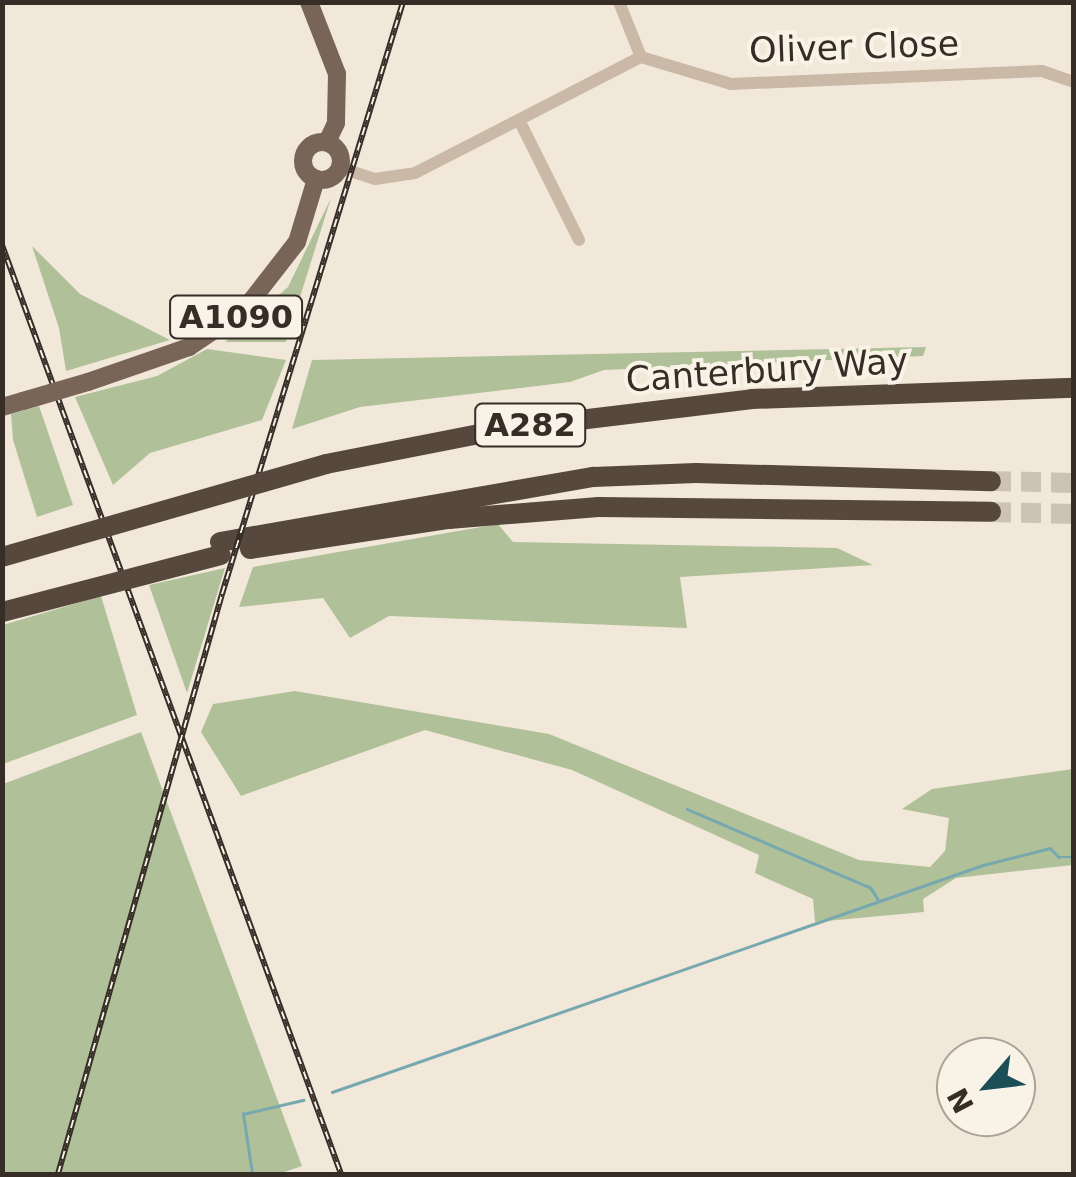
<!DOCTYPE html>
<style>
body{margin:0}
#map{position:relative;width:1076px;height:1177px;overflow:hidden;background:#f2e8da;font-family:"DejaVu Sans",sans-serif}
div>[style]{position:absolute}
.green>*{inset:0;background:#b0c19a}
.stream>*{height:2.5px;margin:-1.25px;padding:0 1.25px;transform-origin:1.25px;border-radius:1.25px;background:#78a8af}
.highway-tunnel>*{height:20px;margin-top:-10px;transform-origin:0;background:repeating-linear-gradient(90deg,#ccc3b6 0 20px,transparent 0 30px)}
.minor>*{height:12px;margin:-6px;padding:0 6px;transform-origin:6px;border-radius:6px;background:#cab9a6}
.major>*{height:18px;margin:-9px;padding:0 9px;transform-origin:9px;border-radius:9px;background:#786558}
.major>.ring{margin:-9px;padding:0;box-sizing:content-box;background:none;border:18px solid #786558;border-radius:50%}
.highway>*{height:20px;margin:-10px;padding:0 10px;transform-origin:10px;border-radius:10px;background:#57483e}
.rail>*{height:6px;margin-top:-3px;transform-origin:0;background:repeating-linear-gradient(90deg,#f9f2e6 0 8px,#362d27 0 16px);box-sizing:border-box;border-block:2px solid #362d27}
.major-bridge>*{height:18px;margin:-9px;padding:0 9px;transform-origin:9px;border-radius:9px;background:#786558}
.highway-bridge>*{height:20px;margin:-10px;padding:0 10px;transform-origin:10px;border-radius:10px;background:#57483e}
span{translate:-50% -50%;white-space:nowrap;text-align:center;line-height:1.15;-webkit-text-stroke:8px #f9f2e6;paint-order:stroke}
.shield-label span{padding:2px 8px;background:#f9f2e6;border:2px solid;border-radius:8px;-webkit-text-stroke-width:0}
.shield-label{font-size:32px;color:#362d27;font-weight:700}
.street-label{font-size:35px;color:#362d27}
.frame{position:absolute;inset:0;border:5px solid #362d27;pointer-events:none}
.north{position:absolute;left:936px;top:1037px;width:100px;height:100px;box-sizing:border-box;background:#f9f2e6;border:2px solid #aba39a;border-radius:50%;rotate:242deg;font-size:28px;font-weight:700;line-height:40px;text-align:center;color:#362d27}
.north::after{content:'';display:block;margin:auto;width:35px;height:45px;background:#1c4e57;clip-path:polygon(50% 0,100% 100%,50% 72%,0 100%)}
</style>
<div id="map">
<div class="green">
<i style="clip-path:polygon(331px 198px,286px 342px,225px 342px,288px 287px)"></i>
<i style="clip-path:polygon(32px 246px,80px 294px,170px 340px,66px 371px,59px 328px)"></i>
<i style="clip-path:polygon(926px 347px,923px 356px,604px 370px,570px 382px,360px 407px,292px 429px,312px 360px)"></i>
<i style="clip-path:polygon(207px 349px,286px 360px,262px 420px,150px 453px,113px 485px,75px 397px,157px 376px)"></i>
<i style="clip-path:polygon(39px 406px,73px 505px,37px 517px,13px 440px,11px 414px)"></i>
<i style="clip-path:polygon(498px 524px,513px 542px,837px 548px,873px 565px,680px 577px,687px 628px,389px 616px,350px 638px,323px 598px,239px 607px,253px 567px)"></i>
<i style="clip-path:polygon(225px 568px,187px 693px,149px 585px)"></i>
<i style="clip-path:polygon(101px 596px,137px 715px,3px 764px,3px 625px)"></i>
<i style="clip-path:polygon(295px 691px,549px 734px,859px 860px,930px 867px,945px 851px,949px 818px,902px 809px,932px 789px,1073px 769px,1073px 865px,956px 878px,923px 899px,924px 912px,815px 922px,813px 899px,755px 873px,759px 855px,572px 770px,425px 730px,241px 796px,201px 732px,213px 704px)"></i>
<i style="clip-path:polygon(141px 732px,302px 1166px,279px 1174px,3px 1174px,3px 784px)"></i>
</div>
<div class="stream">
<i style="left:687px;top:809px;width:200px;rotate:23.2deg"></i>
<i style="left:871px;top:888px;width:13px;rotate:58deg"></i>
<i style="left:332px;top:1092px;width:689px;rotate:-19.22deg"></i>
<i style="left:983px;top:865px;width:69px;rotate:-14.2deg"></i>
<i style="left:1050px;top:848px;width:13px;rotate:45deg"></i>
<i style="left:1059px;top:857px;width:15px"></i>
<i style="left:252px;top:1174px;width:61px;rotate:-98.5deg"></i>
<i style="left:243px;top:1114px;width:62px;rotate:-13.1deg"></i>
</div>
<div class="highway-tunnel">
<i style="left:991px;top:481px;width:83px;rotate:1.4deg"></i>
<i style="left:991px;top:512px;width:83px;rotate:1.4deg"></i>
</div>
<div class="minor">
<i style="left:641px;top:57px;width:94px;rotate:16.7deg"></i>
<i style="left:731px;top:84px;width:311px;rotate:-2.4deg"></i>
<i style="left:1042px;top:71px;width:31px;rotate:19deg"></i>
<i style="left:519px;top:120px;width:134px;rotate:63.4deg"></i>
<i style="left:341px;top:168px;width:36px;rotate:18deg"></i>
<i style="left:375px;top:179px;width:40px;rotate:-8.5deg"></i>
<i style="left:415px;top:173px;width:254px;rotate:-27.2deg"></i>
<i style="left:641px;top:57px;width:59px;rotate:-111.8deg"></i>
</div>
<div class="major">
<i style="left:309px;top:2px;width:77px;rotate:68.7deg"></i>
<i style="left:337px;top:74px;width:49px;rotate:91.2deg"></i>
<i style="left:336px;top:123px;width:21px;rotate:115deg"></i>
<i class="ring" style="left:303px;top:142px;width:20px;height:20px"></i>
<i style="left:88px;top:382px;width:107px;rotate:-19.1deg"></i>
<i style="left:189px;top:347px;width:66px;rotate:-33.9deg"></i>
<i style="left:244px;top:310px;width:86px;rotate:-52.1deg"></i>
<i style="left:297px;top:242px;width:66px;rotate:-73.2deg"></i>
<i style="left:2px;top:407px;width:22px;rotate:-16deg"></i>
</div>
<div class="highway">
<i style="left:220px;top:542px;width:379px;rotate:-9.9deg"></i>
<i style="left:593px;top:477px;width:103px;rotate:-2.2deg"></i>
<i style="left:696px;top:473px;width:295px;rotate:1.6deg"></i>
<i style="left:250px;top:549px;width:201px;rotate:-8.6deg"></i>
<i style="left:449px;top:519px;width:150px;rotate:-4.6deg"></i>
<i style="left:599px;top:507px;width:392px;rotate:0.7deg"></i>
</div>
<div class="rail">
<i style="left:2px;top:245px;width:989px;rotate:69.95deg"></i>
<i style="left:58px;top:1174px;width:603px;rotate:-74.21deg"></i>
<i style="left:222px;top:594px;width:619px;rotate:-73deg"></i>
</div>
<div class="major-bridge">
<i style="left:23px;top:401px;width:68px;rotate:-16.3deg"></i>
</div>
<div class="highway-bridge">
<i style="left:2px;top:557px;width:337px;rotate:-16deg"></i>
<i style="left:326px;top:464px;width:182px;rotate:-11.1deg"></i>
<i style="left:505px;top:429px;width:249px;rotate:-6.9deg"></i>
<i style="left:752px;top:399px;width:322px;rotate:-2deg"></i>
<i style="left:2px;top:612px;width:226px;rotate:-14.6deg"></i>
</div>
<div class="shield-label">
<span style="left:236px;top:317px">A1090</span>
<span style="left:530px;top:425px">A282</span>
</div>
<div class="street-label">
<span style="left:854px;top:47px;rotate:-2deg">Oliver Close</span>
<span style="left:767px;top:370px;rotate:-4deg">Canterbury Way</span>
</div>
<div class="frame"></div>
<div class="north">N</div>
</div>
